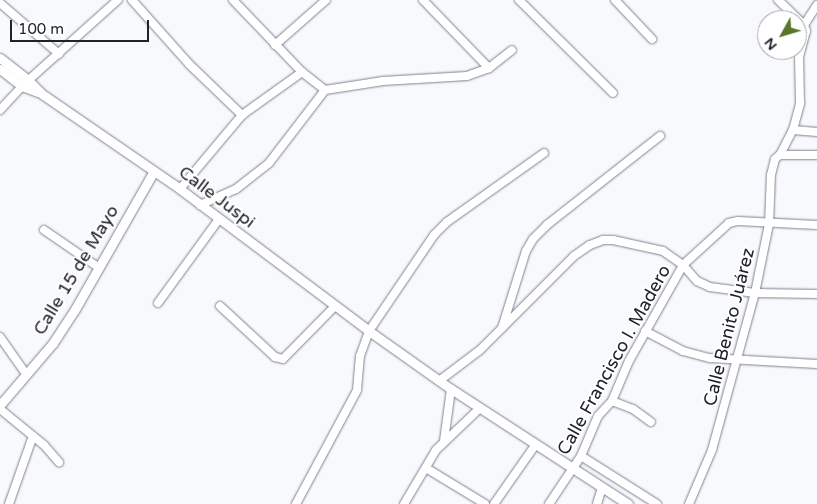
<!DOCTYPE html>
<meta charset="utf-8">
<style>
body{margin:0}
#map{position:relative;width:817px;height:504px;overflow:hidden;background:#f8f9fc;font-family:"Varela Round",sans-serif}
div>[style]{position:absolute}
.roads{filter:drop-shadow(0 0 1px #7c8390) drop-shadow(0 0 1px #7c8390)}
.minor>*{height:8px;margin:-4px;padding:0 4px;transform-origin:4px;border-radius:4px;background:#fff}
.tertiary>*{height:9px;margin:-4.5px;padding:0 4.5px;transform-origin:4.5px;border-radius:4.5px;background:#fff}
span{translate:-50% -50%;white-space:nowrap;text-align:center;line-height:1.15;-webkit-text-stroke:4px #fff;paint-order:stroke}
.street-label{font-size:18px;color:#202328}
.north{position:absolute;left:757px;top:10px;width:50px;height:50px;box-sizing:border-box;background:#fff;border:1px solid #a6a7a9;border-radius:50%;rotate:231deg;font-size:14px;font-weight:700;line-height:20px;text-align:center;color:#202328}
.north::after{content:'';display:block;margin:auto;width:18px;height:22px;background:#59762b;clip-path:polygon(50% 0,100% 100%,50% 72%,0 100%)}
.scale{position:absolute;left:10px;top:20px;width:139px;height:22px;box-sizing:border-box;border:2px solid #202328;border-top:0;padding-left:6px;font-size:15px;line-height:18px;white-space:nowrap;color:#202328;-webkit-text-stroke:4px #fff;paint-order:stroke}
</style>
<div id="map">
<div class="roads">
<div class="minor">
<i style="left:132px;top:0;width:86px;rotate:48.3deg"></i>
<i style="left:189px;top:64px;width:74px;rotate:43.9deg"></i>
<i style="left:233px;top:0;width:100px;rotate:46.2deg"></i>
<i style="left:302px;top:72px;width:29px;rotate:38deg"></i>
<i style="left:423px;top:0;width:95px;rotate:45.9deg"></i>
<i style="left:519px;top:0;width:132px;rotate:44.7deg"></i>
<i style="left:615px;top:0;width:54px;rotate:46.5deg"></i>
<i style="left:0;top:3px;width:78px;rotate:40.8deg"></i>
<i style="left:804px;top:25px;width:24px;rotate:-57deg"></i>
<i style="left:275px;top:45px;width:68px;rotate:-41.4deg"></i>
<i style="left:0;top:110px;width:33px;rotate:-47deg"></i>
<i style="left:22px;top:86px;width:129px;rotate:-41.9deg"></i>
<i style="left:793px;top:130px;width:24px;rotate:5deg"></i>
<i style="left:780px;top:155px;width:37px"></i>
<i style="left:180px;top:189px;width:97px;rotate:-50deg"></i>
<i style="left:242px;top:115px;width:74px;rotate:-35.6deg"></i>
<i style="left:200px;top:205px;width:39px;rotate:-24deg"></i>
<i style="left:236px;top:189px;width:42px;rotate:-38.2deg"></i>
<i style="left:269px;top:163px;width:92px;rotate:-52.5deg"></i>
<i style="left:325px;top:90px;width:59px;rotate:-8.8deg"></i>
<i style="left:383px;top:81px;width:84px;rotate:-3.4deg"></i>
<i style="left:467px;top:76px;width:23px;rotate:-20deg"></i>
<i style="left:489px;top:68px;width:29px;rotate:-38deg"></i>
<i style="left:44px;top:230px;width:65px;rotate:34.4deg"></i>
<i style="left:158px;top:303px;width:104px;rotate:-54deg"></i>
<i style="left:220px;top:306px;width:75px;rotate:42.8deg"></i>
<i style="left:275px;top:357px;width:8px;rotate:14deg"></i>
<i style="left:283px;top:359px;width:74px;rotate:-45.5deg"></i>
<i style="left:502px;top:328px;width:81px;rotate:-72.7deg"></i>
<i style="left:526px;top:251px;width:14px;rotate:-60deg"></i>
<i style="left:533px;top:239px;width:20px;rotate:-45deg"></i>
<i style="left:547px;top:225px;width:144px;rotate:-38.2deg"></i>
<i style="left:645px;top:331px;width:43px;rotate:27.8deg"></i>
<i style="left:683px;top:351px;width:28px;rotate:15deg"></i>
<i style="left:710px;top:358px;width:107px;rotate:3.2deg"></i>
<i style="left:0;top:337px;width:45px;rotate:54.9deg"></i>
<i style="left:439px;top:381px;width:51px;rotate:-37.1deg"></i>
<i style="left:480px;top:350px;width:133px;rotate:-45deg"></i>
<i style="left:574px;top:256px;width:19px;rotate:-35deg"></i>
<i style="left:590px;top:245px;width:14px;rotate:-21deg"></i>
<i style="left:603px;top:240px;width:10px"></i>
<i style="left:613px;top:240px;width:51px;rotate:12.4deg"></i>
<i style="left:663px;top:251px;width:24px;rotate:35deg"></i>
<i style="left:683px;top:265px;width:21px;rotate:49deg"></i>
<i style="left:697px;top:281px;width:14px;rotate:25deg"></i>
<i style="left:710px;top:287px;width:45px;rotate:7.6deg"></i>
<i style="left:755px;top:293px;width:62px;rotate:0.9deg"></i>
<i style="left:612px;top:401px;width:22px;rotate:21deg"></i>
<i style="left:633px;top:409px;width:22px;rotate:36deg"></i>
<i style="left:0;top:409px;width:57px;rotate:39.3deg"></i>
<i style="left:44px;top:445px;width:23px;rotate:49deg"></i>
<i style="left:444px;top:441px;width:52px;rotate:-82.3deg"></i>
<i style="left:581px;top:456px;width:90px;rotate:32.3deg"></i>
<i style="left:426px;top:468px;width:69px;rotate:31.4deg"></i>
<i style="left:9px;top:504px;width:72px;rotate:-70.6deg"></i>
<i style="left:296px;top:504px;width:129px;rotate:-61.8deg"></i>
<i style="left:357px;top:390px;width:34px;rotate:-85deg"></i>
<i style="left:360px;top:356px;width:27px;rotate:-70deg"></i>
<i style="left:369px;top:331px;width:116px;rotate:-55.9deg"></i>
<i style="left:434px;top:235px;width:18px;rotate:-45deg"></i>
<i style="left:447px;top:222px;width:119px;rotate:-35.4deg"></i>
<i style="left:404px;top:504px;width:63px;rotate:-59.3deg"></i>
<i style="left:436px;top:450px;width:61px;rotate:-43.7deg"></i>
<i style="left:494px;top:504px;width:73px;rotate:-55deg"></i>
<i style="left:549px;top:504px;width:58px;rotate:-56.3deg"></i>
<i style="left:581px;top:456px;width:43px;rotate:-67deg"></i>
<i style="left:598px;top:416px;width:21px;rotate:-47deg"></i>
<i style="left:612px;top:401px;width:43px;rotate:-67deg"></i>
<i style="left:629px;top:361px;width:110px;rotate:-60.6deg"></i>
<i style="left:683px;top:265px;width:62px;rotate:-42.4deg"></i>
<i style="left:729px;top:223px;width:9px;rotate:-13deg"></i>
<i style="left:738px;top:221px;width:79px;rotate:2.9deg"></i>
<i style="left:597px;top:504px;width:17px;rotate:-73deg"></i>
<i style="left:689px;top:504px;width:59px;rotate:-66.9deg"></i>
<i style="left:712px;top:450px;width:163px;rotate:-74.7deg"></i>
<i style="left:755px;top:293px;width:70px;rotate:-78.5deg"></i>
<i style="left:769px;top:224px;width:49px;rotate:-87.7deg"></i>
<i style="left:771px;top:175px;width:16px;rotate:-76deg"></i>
<i style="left:775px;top:159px;width:6px;rotate:-39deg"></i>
<i style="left:780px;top:155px;width:28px;rotate:-63deg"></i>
<i style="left:793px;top:130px;width:28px;rotate:-75deg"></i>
<i style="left:800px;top:103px;width:46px;rotate:-91.2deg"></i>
<i style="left:799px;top:57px;width:27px;rotate:-75deg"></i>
<i style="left:806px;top:31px;width:6px;rotate:-108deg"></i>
<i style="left:804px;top:25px;width:36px;rotate:-136deg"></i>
</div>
<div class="tertiary">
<i style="left:0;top:58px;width:36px;rotate:38deg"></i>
<i style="left:28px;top:80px;width:20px;rotate:45deg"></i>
<i style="left:42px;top:94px;width:168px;rotate:34.5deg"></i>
<i style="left:180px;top:189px;width:236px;rotate:36.9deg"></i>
<i style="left:369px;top:331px;width:100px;rotate:35.3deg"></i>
<i style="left:451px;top:389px;width:211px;rotate:33deg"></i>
<i style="left:0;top:69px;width:28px;rotate:38deg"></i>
<i style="left:22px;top:86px;width:17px;rotate:21deg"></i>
<i style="left:0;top:405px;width:82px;rotate:-49.5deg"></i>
<i style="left:53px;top:343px;width:38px;rotate:-57deg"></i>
<i style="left:74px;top:311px;width:161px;rotate:-60.3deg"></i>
</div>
</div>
<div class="street-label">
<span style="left:217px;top:197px;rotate:37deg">Calle Juspi</span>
<span style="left:76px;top:270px;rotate:-59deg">Calle 15 de Mayo</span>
<span style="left:729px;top:327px;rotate:-76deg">Calle Benito Juárez</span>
<span style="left:614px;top:360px;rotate:-61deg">Calle Francisco I. Madero</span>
</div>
<div class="north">N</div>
<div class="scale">100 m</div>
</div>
